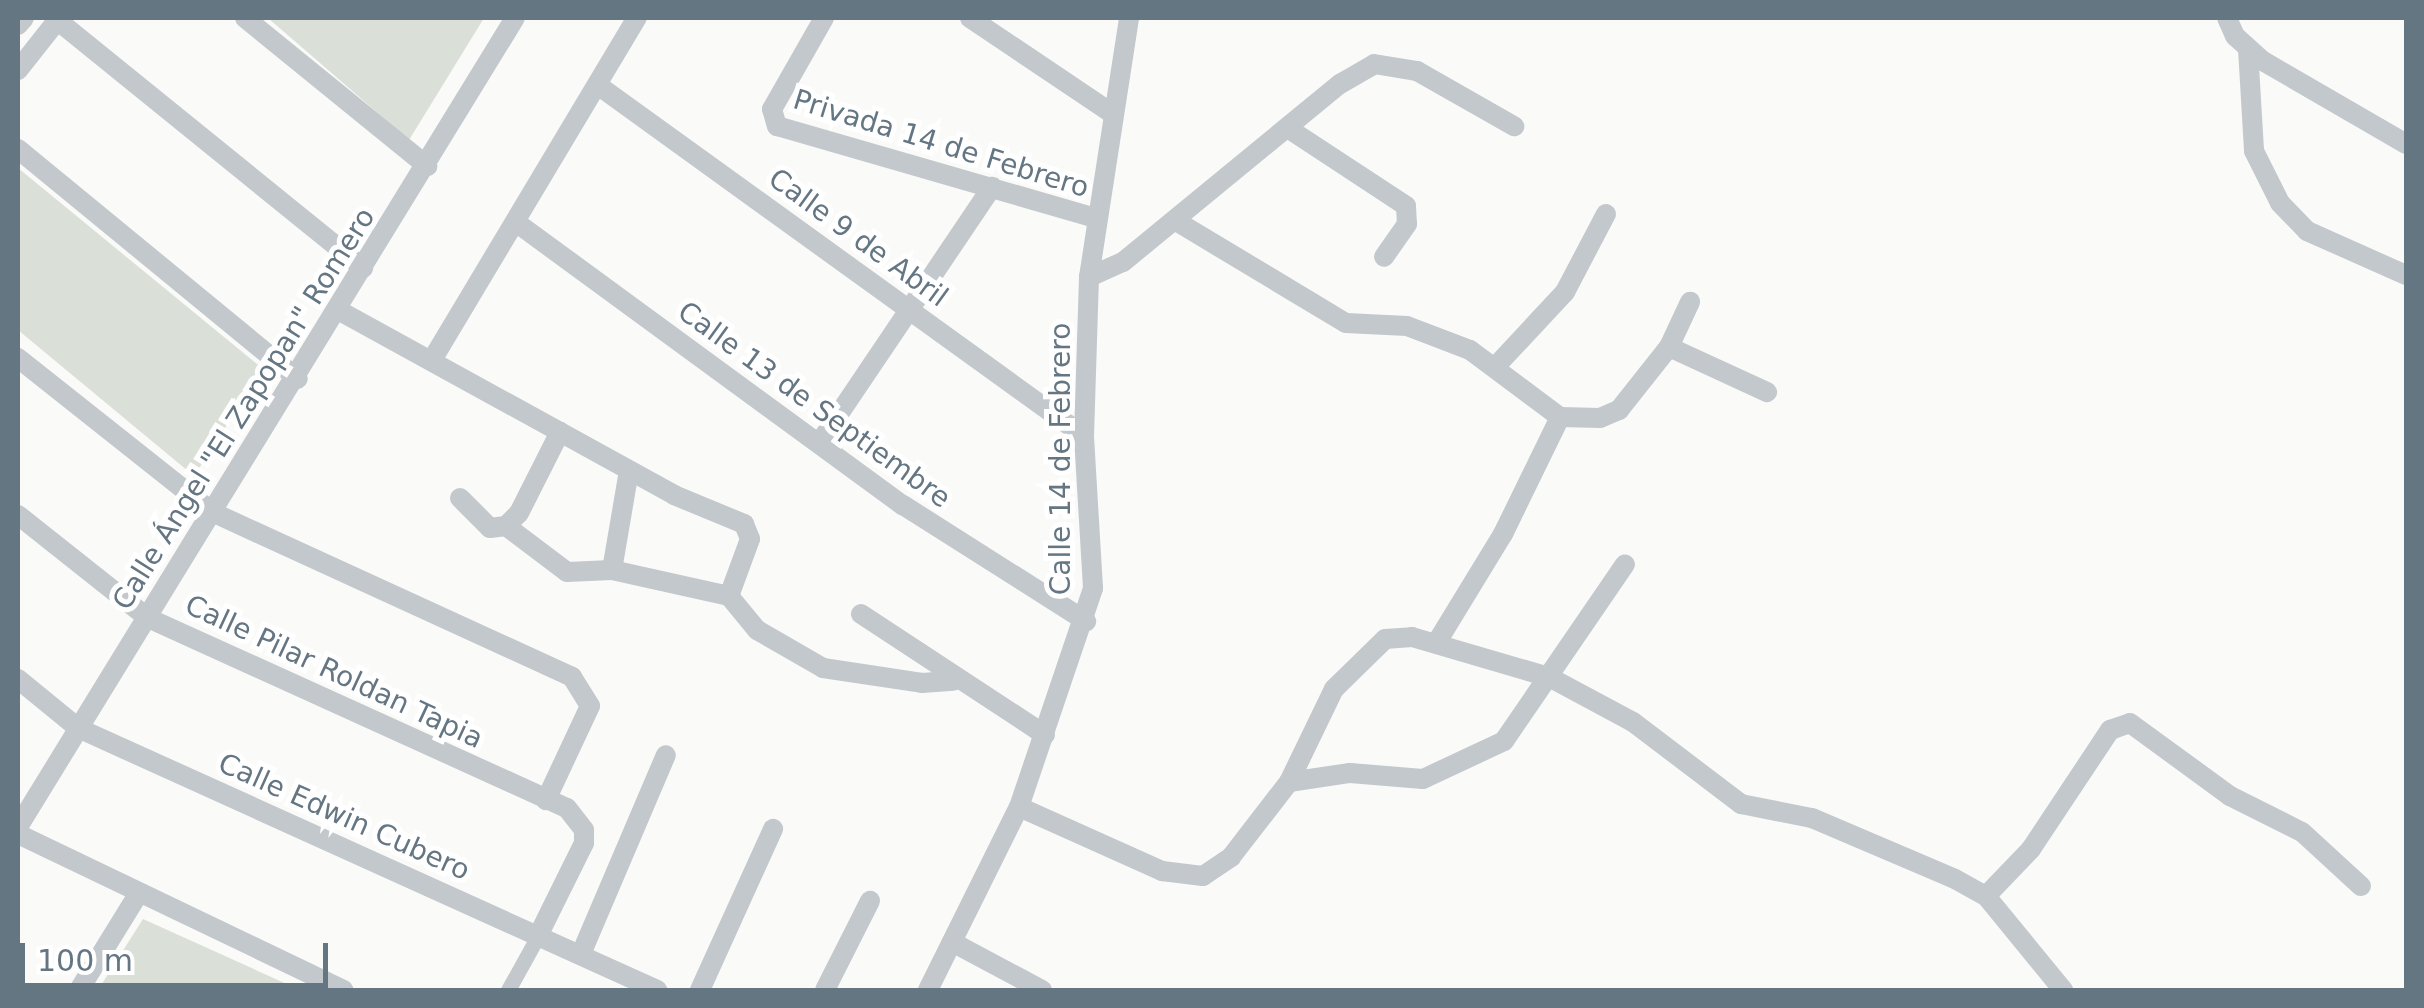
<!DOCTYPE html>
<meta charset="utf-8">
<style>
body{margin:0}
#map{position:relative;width:2424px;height:1008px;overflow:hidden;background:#fafaf8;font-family:"DejaVu Sans",sans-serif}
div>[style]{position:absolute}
.green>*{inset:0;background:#dadfd7}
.pedestrian>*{height:15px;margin:-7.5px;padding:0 7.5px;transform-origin:7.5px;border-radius:7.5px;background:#c3c8cc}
.minor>*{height:20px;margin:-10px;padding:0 10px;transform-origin:10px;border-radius:10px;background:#c3c8cc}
span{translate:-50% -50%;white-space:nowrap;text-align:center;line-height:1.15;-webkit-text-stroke:10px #fff;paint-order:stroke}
.street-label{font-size:28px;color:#657683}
.frame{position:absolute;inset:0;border:20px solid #657683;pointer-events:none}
.scale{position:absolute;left:20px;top:943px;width:308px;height:45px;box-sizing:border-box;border:5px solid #657683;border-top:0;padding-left:12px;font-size:30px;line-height:35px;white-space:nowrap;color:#657683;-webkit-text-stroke:8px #fff;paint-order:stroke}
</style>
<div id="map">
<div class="green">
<i style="clip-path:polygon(268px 18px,484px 18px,409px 140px)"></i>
<i style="clip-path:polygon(18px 168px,263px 369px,194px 476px,18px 330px)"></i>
<i style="clip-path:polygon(143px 919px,300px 990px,98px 990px)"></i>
</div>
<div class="pedestrian">
<i style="left:508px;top:990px;width:64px;rotate:-61deg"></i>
</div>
<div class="minor">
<i style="left:245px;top:18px;width:235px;rotate:39.1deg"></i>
<i style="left:824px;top:18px;width:105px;rotate:119.7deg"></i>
<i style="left:772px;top:109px;width:18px;rotate:74deg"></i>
<i style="left:777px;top:126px;width:331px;rotate:16.1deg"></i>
<i style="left:970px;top:18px;width:169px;rotate:33.9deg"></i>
<i style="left:2227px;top:18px;width:20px;rotate:66deg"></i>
<i style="left:2235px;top:36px;width:38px;rotate:42deg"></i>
<i style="left:2263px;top:61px;width:165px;rotate:30.1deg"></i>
<i style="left:57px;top:20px;width:394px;rotate:39deg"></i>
<i style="left:18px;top:25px;width:9px;rotate:-49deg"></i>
<i style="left:2248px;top:49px;width:102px;rotate:86.6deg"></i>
<i style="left:2254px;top:151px;width:58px;rotate:63.4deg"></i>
<i style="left:2280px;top:203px;width:39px;rotate:46deg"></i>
<i style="left:2307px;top:231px;width:108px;rotate:24deg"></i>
<i style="left:18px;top:70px;width:66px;rotate:-51.7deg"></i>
<i style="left:599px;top:86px;width:598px;rotate:35.82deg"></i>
<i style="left:1289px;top:129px;width:140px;rotate:33.3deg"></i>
<i style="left:1406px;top:206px;width:18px;rotate:87deg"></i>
<i style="left:1407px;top:224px;width:40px;rotate:124.9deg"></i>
<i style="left:18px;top:149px;width:362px;rotate:39.4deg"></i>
<i style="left:1176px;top:221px;width:198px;rotate:31deg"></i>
<i style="left:1346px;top:323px;width:61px;rotate:2.8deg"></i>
<i style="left:1407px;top:326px;width:67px;rotate:20.9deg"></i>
<i style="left:1470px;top:350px;width:112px;rotate:36.7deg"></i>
<i style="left:1560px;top:417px;width:40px;rotate:1.4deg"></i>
<i style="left:1600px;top:418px;width:21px;rotate:-23deg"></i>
<i style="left:1619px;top:410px;width:80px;rotate:-51.6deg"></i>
<i style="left:1669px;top:347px;width:50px;rotate:-65deg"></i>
<i style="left:517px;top:223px;width:478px;rotate:36.2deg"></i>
<i style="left:903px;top:505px;width:217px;rotate:32.4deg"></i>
<i style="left:1089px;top:277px;width:37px;rotate:-24deg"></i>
<i style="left:1123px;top:262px;width:281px;rotate:-39.4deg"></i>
<i style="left:1340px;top:84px;width:39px;rotate:-30deg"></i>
<i style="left:1374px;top:64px;width:44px;rotate:9.2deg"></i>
<i style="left:1417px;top:71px;width:112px;rotate:29.6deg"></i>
<i style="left:338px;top:310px;width:384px;rotate:28.8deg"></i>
<i style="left:674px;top:495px;width:76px;rotate:22.5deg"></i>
<i style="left:744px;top:524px;width:16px;rotate:68deg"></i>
<i style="left:750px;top:539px;width:61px;rotate:110.2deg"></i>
<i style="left:729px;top:596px;width:44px;rotate:50.5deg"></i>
<i style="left:757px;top:630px;width:76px;rotate:29.9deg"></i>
<i style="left:823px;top:668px;width:100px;rotate:8.6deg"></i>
<i style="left:922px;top:683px;width:31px;rotate:-4deg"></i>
<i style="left:1669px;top:347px;width:108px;rotate:24.7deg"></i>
<i style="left:18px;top:358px;width:248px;rotate:38.4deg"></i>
<i style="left:212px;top:512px;width:396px;rotate:24.6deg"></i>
<i style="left:572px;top:677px;width:34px;rotate:58deg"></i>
<i style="left:590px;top:706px;width:104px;rotate:115.1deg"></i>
<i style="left:432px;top:360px;width:399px;rotate:-59.1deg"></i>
<i style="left:1496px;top:366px;width:101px;rotate:-47deg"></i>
<i style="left:1565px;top:292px;width:88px;rotate:-62.3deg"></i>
<i style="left:820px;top:442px;width:308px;rotate:-56deg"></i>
<i style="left:460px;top:498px;width:42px;rotate:45deg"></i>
<i style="left:490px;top:528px;width:16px;rotate:-7deg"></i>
<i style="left:506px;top:526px;width:18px;rotate:-45deg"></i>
<i style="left:519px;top:513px;width:91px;rotate:-63.2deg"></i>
<i style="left:18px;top:515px;width:166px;rotate:38.4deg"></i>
<i style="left:148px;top:618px;width:460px;rotate:24.4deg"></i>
<i style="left:567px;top:808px;width:28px;rotate:52deg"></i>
<i style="left:584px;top:830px;width:13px;rotate:90deg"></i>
<i style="left:584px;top:843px;width:102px;rotate:116.3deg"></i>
<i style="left:506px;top:526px;width:76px;rotate:37deg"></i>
<i style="left:567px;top:572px;width:45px;rotate:-2.5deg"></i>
<i style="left:612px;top:570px;width:120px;rotate:12.5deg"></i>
<i style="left:612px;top:570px;width:100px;rotate:-80.3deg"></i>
<i style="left:861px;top:614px;width:220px;rotate:33.3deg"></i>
<i style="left:1437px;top:642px;width:127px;rotate:-58.6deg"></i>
<i style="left:1503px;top:534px;width:130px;rotate:-64deg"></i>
<i style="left:18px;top:679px;width:77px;rotate:39.2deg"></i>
<i style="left:78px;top:728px;width:636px;rotate:24.35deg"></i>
<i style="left:1289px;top:782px;width:62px;rotate:-8.4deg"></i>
<i style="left:1350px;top:773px;width:73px;rotate:4.7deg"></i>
<i style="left:1423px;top:779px;width:89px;rotate:-25.1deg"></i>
<i style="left:1504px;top:741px;width:214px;rotate:-55.6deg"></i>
<i style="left:1019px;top:807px;width:157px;rotate:24.1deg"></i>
<i style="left:1162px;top:871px;width:41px;rotate:7deg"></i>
<i style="left:1203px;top:876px;width:34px;rotate:-34deg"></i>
<i style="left:1231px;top:857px;width:95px;rotate:-52.3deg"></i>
<i style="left:1289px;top:782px;width:103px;rotate:-64.2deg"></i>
<i style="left:1334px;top:689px;width:71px;rotate:-44.4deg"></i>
<i style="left:1385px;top:639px;width:27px;rotate:-4deg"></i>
<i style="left:1412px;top:637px;width:143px;rotate:16.3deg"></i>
<i style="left:1549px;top:677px;width:95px;rotate:28.2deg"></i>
<i style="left:1633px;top:722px;width:136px;rotate:37.2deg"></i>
<i style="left:1741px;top:804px;width:72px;rotate:11.2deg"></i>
<i style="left:1812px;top:818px;width:155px;rotate:23.1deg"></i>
<i style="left:1955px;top:879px;width:35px;rotate:29deg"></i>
<i style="left:1986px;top:896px;width:122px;rotate:50.7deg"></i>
<i style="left:18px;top:827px;width:949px;rotate:-58.44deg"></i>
<i style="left:18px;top:834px;width:361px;rotate:25.6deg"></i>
<i style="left:1986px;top:896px;width:65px;rotate:-46.2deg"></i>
<i style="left:2031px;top:849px;width:143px;rotate:-56.4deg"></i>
<i style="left:2110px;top:730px;width:21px;rotate:-19deg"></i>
<i style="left:2130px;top:723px;width:124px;rotate:36.1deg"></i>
<i style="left:2230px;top:796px;width:80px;rotate:26.6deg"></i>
<i style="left:2302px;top:832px;width:80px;rotate:42.5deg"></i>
<i style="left:952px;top:942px;width:102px;rotate:28.1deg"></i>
<i style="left:581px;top:954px;width:216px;rotate:-66.9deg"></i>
<i style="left:79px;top:990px;width:114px;rotate:-58.3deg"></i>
<i style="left:700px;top:990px;width:177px;rotate:-65.6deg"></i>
<i style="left:825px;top:990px;width:100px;rotate:-63.2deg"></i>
<i style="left:928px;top:990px;width:204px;rotate:-63.6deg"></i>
<i style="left:1019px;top:807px;width:231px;rotate:-71.3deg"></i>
<i style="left:1093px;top:588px;width:152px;rotate:-93.4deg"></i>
<i style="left:1084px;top:436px;width:159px;rotate:-88.2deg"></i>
<i style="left:1089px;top:277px;width:262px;rotate:-81.2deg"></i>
</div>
<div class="street-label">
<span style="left:941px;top:144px;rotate:17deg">Privada 14 de Febrero</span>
<span style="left:858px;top:238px;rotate:36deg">Calle 9 de Abril</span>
<span style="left:814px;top:405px;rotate:36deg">Calle 13 de Septiembre</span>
<span style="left:244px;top:409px;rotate:-58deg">Calle Ángel "El Zapopan" Romero</span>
<span style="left:1061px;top:459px;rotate:-90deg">Calle 14 de Febrero</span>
<span style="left:334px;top:672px;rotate:25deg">Calle Pilar Roldan Tapia</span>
<span style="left:344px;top:817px;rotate:24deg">Calle Edwin Cubero</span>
</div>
<div class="frame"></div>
<div class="scale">100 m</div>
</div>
